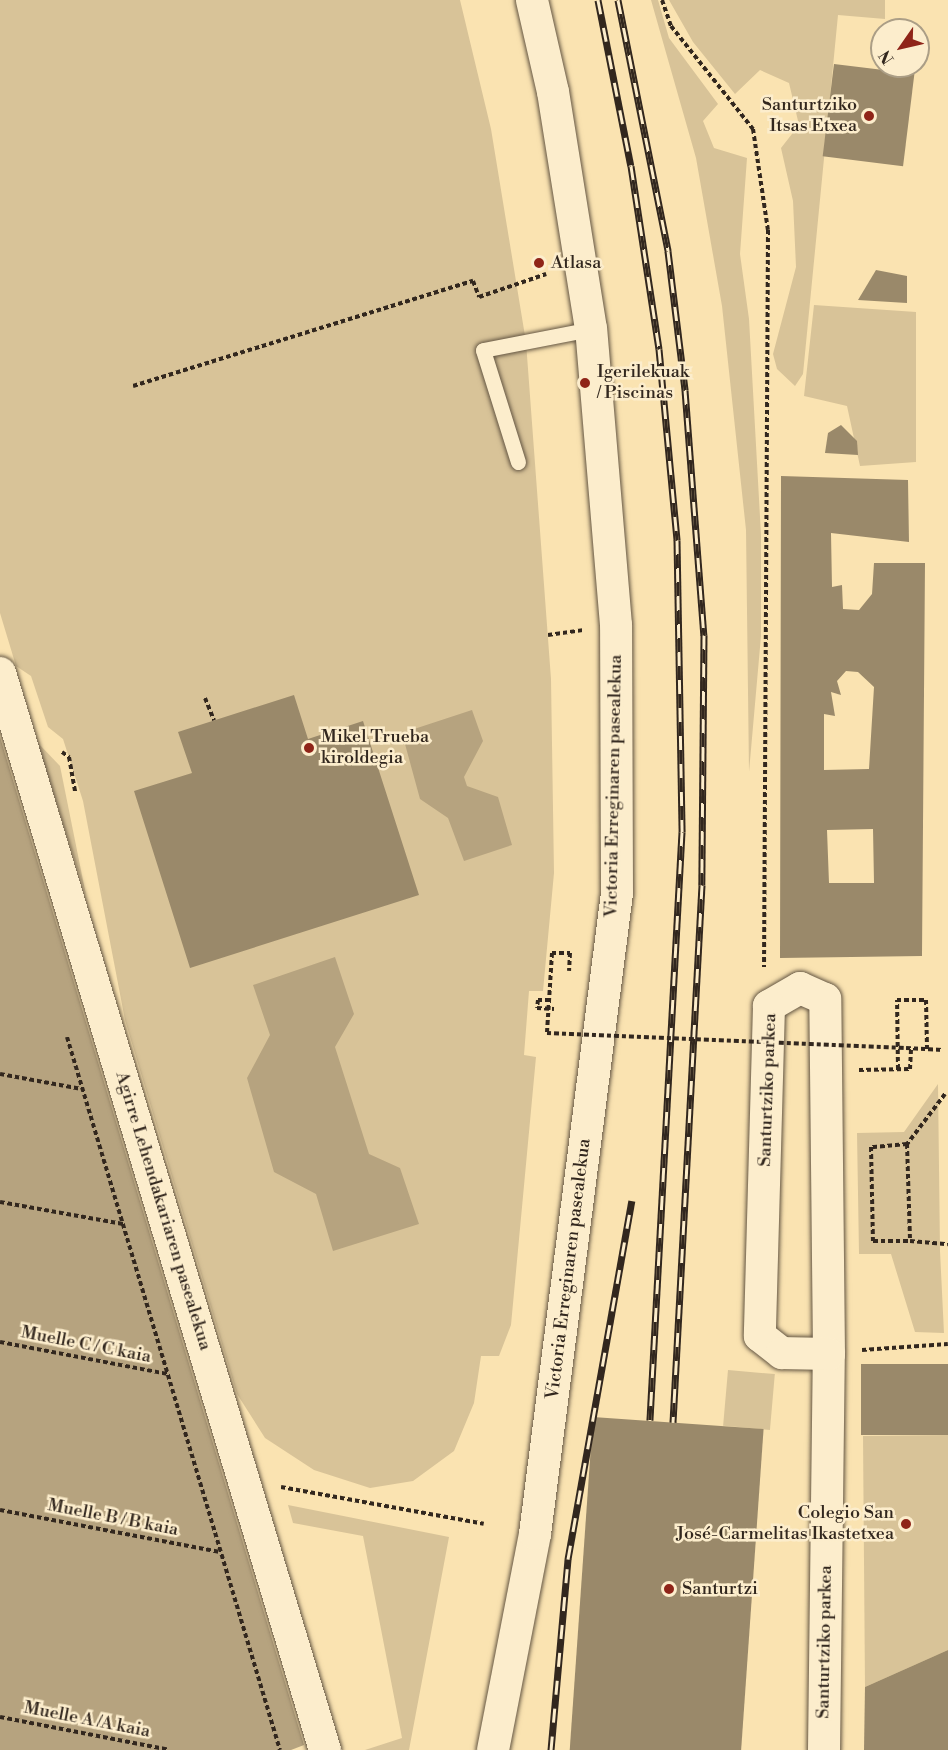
<!DOCTYPE html>
<meta charset="utf-8">
<style>
body{margin:0}
#map{position:relative;width:948px;height:1750px;overflow:hidden;background:#fae3b1;font-family:"Libre Bodoni",serif}
div>[style]{position:absolute}
.green>*{inset:0;background:#d8c398;transform-origin:0 0}
.water>*{inset:0;background:#b6a37f}
.building>*{inset:0;background:#9a896a;transform-origin:0 0}
.path>*{height:4px;margin-top:-2px;transform-origin:0;background:repeating-linear-gradient(90deg,#32271e 0 4.5px,transparent 0 7.5px)}
.roads{filter:drop-shadow(0 0 2px #645643) drop-shadow(0 0 2px #645643)}
.lane>*{height:15px;margin:-7.5px;padding:0 7.5px;transform-origin:7.5px;border-radius:7.5px;background:#fcedcc}
.street>*{height:32px;margin:-16px;padding:0 16px;transform-origin:16px;border-radius:16px;background:#fcedcc}
.rail>*{height:7px;margin-top:-3.5px;transform-origin:0;background:repeating-linear-gradient(90deg,#fcedcc 0 14px,#32271e 0 28px);box-sizing:border-box;border-block:2px solid #32271e}
.path-bridge>*{height:4px;margin-top:-2px;transform-origin:0;background:repeating-linear-gradient(90deg,#32271e 0 4.5px,transparent 0 7.5px)}
.dots>*{width:16px;height:16px;translate:-50% -50%;box-sizing:border-box;border:3px solid #fcedcc;border-radius:50%}
span{translate:-50% -50%;white-space:nowrap;text-align:center;line-height:1.15;-webkit-text-stroke:5px #fcedcc;paint-order:stroke}
.poi-label{font-size:18px;color:#32271e}
.right{translate:-100% -50%;text-align:right}
.left{translate:0 -50%;text-align:left}
.street-label{font-size:18px;color:#32271e}
.north{position:absolute;left:870px;top:18px;width:60px;height:60px;box-sizing:border-box;background:#fcedcc;border:2px solid #ab9e86;border-radius:50%;rotate:236deg;font-size:16px;font-weight:700;line-height:24px;text-align:center;color:#32271e}
.north::after{content:'';display:block;margin:auto;width:21px;height:27px;background:#8f2418;clip-path:polygon(50% 0,100% 100%,50% 72%,0 100%)}
</style>
<div id="map">
<div class="green">
<i style="clip-path:polygon(0 0,460px 0,491px 129px,526px 342px,551px 679px,554px 873px,543px 991px,529px 991px,524px 1055px,536px 1057px,511px 1325px,499px 1356px,481px 1356px,474px 1403px,454px 1451px,413px 1481px,370px 1488px,314px 1470px,265px 1438px,237px 1394px,125px 1020px,83px 801px,63px 739px,48px 727px,31px 676px,16px 666px,0 613px)"></i>
<i style="clip-path:polygon(651px 0,658px 0,669px 38px,718px 104px,703px 121px,714px 148px,747px 158px,740px 254px,749px 319px,761px 535px,761px 636px,749px 772px,746px 530px,722px 306px,696px 158px)"></i>
<i style="clip-path:polygon(669px 0,885px 0,885px 19px,838px 15px,803px 374px,795px 386px,777px 369px,773px 354px,796px 267px,793px 201px,781px 148px,799px 125px,789px 83px,760px 70px,735px 94px,693px 42px)"></i>
<i style="clip-path:polygon(814px 305px,916px 312px,916px 462px,860px 466px,847px 406px,804px 396px)"></i>
<i style="clip-path:polygon(37px 742px,60px 766px,86px 895px)"></i>
<i style="clip-path:polygon(938px 1084px,940px 1251px,944px 1333px,915px 1332px,891px 1254px,859px 1254px,857px 1133px,904px 1132px)"></i>
<i style="left:728px;top:1370px;width:47px;height:56px;rotate:5deg"></i>
<i style="clip-path:polygon(948px 1435px,948px 1650px,865px 1687px,863px 1436px)"></i>
<i style="clip-path:polygon(288px 1505px,449px 1537px,409px 1750px,365px 1750px,402px 1738px,363px 1536px,293px 1523px)"></i>
</div>
<div class="water">
<i style="clip-path:polygon(472px 710px,483px 741px,464px 777px,467px 786px,498px 797px,512px 845px,464px 861px,448px 818px,420px 799px,402px 733px)"></i>
<i style="clip-path:polygon(0 737px,304px 1745px,291px 1750px,0 1750px)"></i>
<i style="clip-path:polygon(335px 957px,354px 1014px,335px 1047px,369px 1154px,400px 1168px,419px 1224px,333px 1251px,316px 1194px,274px 1172px,247px 1078px,270px 1035px,253px 985px)"></i>
</div>
<div class="building">
<i style="left:834px;top:64px;width:81px;height:93px;rotate:7deg"></i>
<i style="clip-path:polygon(876px 270px,907px 276px,907px 303px,858px 300px)"></i>
<i style="clip-path:polygon(841px 425px,857px 441px,858px 455px,825px 453px,828px 433px)"></i>
<i style="clip-path:polygon(evenodd,781px 476px,908px 480px,909px 542px,831px 533px,832px 587px,842px 585px,843px 609px,859px 610px,872px 594px,874px 563px,925px 563px,922px 956px,780px 958px,781px 476px,846px 671px,858px 672px,874px 687px,869px 769px,824px 770px,824px 714px,835px 716px,831px 692px,841px 695px,837px 681px,846px 671px,781px 476px,873px 829px,874px 883px,829px 883px,827px 830px,873px 829px)"></i>
<i style="clip-path:polygon(294px 695px,308px 739px,363px 721px,419px 895px,190px 968px,134px 791px,192px 773px,178px 732px)"></i>
<i style="left:948px;top:1364px;width:71px;height:87px;rotate:90deg"></i>
<i style="left:593px;top:1417px;width:171px;height:334px;rotate:4deg"></i>
<i style="clip-path:polygon(948px 1650px,948px 1750px,864px 1750px,865px 1687px)"></i>
</div>
<div class="path">
<i style="left:662px;top:0;width:28px;rotate:71deg"></i>
<i style="left:671px;top:26px;width:132px;rotate:51.5deg"></i>
<i style="left:753px;top:129px;width:102px;rotate:81.6deg"></i>
<i style="left:768px;top:230px;width:737px;rotate:90.31deg"></i>
<i style="left:133px;top:386px;width:356px;rotate:-17.2deg"></i>
<i style="left:473px;top:281px;width:17px;rotate:69deg"></i>
<i style="left:479px;top:297px;width:71px;rotate:-18.9deg"></i>
<i style="left:548px;top:635px;width:35px;rotate:-8deg"></i>
<i style="left:205px;top:698px;width:24px;rotate:68deg"></i>
<i style="left:62px;top:752px;width:9px;rotate:36deg"></i>
<i style="left:69px;top:757px;width:35px;rotate:80deg"></i>
<i style="left:552px;top:953px;width:18px"></i>
<i style="left:570px;top:953px;width:18px;rotate:93deg"></i>
<i style="left:549px;top:1000px;width:11px;rotate:180deg"></i>
<i style="left:538px;top:1000px;width:8px;rotate:97deg"></i>
<i style="left:537px;top:1008px;width:17px;rotate:3deg"></i>
<i style="left:67px;top:1037px;width:744px;rotate:73.37deg"></i>
<i style="left:906px;top:1048px;width:37px;rotate:3deg"></i>
<i style="left:898px;top:1069px;width:69px;rotate:-90.8deg"></i>
<i style="left:897px;top:1000px;width:29px"></i>
<i style="left:926px;top:1000px;width:49px;rotate:88.8deg"></i>
<i style="left:859px;top:1070px;width:51px;rotate:-1.1deg"></i>
<i style="left:910px;top:1069px;width:20px;rotate:-87deg"></i>
<i style="left:0;top:1074px;width:83px;rotate:10.4deg"></i>
<i style="left:945px;top:1094px;width:63px;rotate:127.2deg"></i>
<i style="left:907px;top:1144px;width:97px;rotate:88.2deg"></i>
<i style="left:910px;top:1241px;width:38px;rotate:5deg"></i>
<i style="left:907px;top:1144px;width:36px;rotate:175deg"></i>
<i style="left:871px;top:1147px;width:94px;rotate:88.8deg"></i>
<i style="left:873px;top:1241px;width:37px"></i>
<i style="left:0;top:1202px;width:125px;rotate:10.1deg"></i>
<i style="left:0;top:1342px;width:170px;rotate:10.8deg"></i>
<i style="left:862px;top:1350px;width:86px;rotate:-4deg"></i>
<i style="left:281px;top:1487px;width:206px;rotate:10.3deg"></i>
<i style="left:0;top:1510px;width:224px;rotate:10.8deg"></i>
<i style="left:0;top:1717px;width:172px;rotate:11deg"></i>
</div>
<div class="roads">
<div class="lane">
<i style="left:518px;top:462px;width:117px;rotate:-107.4deg"></i>
<i style="left:483px;top:350px;width:110px;rotate:-11deg"></i>
</div>
<div class="street">
<i style="left:0;top:673px;width:1125px;rotate:73.21deg"></i>
<i style="left:493px;top:1750px;width:220px;rotate:-79deg"></i>
<i style="left:535px;top:1534px;width:646px;rotate:-82.71deg"></i>
<i style="left:617px;top:893px;width:268px;rotate:-90.2deg"></i>
<i style="left:616px;top:625px;width:297px;rotate:-94.8deg"></i>
<i style="left:591px;top:329px;width:240px;rotate:-99.1deg"></i>
<i style="left:553px;top:92px;width:94px;rotate:-102.9deg"></i>
<i style="left:824px;top:1750px;width:396px;rotate:-89.3deg"></i>
<i style="left:829px;top:1354px;width:355px;rotate:-90.6deg"></i>
<i style="left:825px;top:999px;width:27px;rotate:-156deg"></i>
<i style="left:800px;top:988px;width:36px;rotate:150deg"></i>
<i style="left:769px;top:1006px;width:330px;rotate:91.6deg"></i>
<i style="left:760px;top:1336px;width:28px;rotate:38deg"></i>
<i style="left:782px;top:1353px;width:47px;rotate:1.2deg"></i>
</div>
</div>
<div class="rail">
<i style="left:598px;top:0;width:169px;rotate:78.8deg"></i>
<i style="left:631px;top:166px;width:185px;rotate:81.3deg"></i>
<i style="left:659px;top:349px;width:192px;rotate:84.6deg"></i>
<i style="left:677px;top:540px;width:292px;rotate:89deg"></i>
<i style="left:682px;top:832px;width:589px;rotate:93.12deg"></i>
<i style="left:618px;top:0;width:256px;rotate:78.7deg"></i>
<i style="left:668px;top:251px;width:140px;rotate:83deg"></i>
<i style="left:685px;top:390px;width:246px;rotate:85.6deg"></i>
<i style="left:704px;top:635px;width:250px;rotate:90.5deg"></i>
<i style="left:702px;top:885px;width:538px;rotate:93.09deg"></i>
<i style="left:551px;top:1750px;width:192px;rotate:-84.9deg"></i>
<i style="left:568px;top:1559px;width:364px;rotate:-79.9deg"></i>
</div>
<div class="path-bridge">
<i style="left:552px;top:953px;width:80px;rotate:93.6deg"></i>
<i style="left:547px;top:1033px;width:359px;rotate:2.4deg"></i>
</div>
<div class="dots">
<i style="left:869px;top:116px;background:#8f2418"></i>
<i style="left:539px;top:263px;background:#8f2418"></i>
<i style="left:585px;top:383px;background:#8f2418"></i>
<i style="left:309px;top:748px;background:#8f2418"></i>
<i style="left:906px;top:1524px;background:#8f2418"></i>
<i style="left:669px;top:1589px;background:#8f2418"></i>
</div>
<div class="poi-label">
<span class="right" style="left:857px;top:116px">Santurtziko<br>Itsas Etxea</span>
<span class="left" style="left:551px;top:263px">Atlasa</span>
<span class="left" style="left:597px;top:383px">Igerilekuak<br>/ Piscinas</span>
<span class="left" style="left:321px;top:748px">Mikel Trueba<br>kiroldegia</span>
<span class="right" style="left:894px;top:1524px">Colegio San<br>José-Carmelitas Ikastetxea</span>
<span class="left" style="left:682px;top:1589px">Santurtzi</span>
</div>
<div class="street-label">
<span style="left:614px;top:786px;rotate:-89deg">Victoria Erreginaren pasealekua</span>
<span style="left:768px;top:1090px;rotate:-88deg">Santurtziko parkea</span>
<span style="left:163px;top:1211px;rotate:73deg">Agirre Lehendakariaren pasealekua</span>
<span style="left:569px;top:1269px;rotate:-83deg">Victoria Erreginaren pasealekua</span>
<span style="left:86px;top:1345px;rotate:11deg">Muelle C / C kaia</span>
<span style="left:113px;top:1518px;rotate:11deg">Muelle B / B kaia</span>
<span style="left:825px;top:1642px;rotate:-89deg">Santurtziko parkea</span>
<span style="left:87px;top:1720px;rotate:11deg">Muelle A /A kaia</span>
</div>
<div class="north">N</div>
</div>
